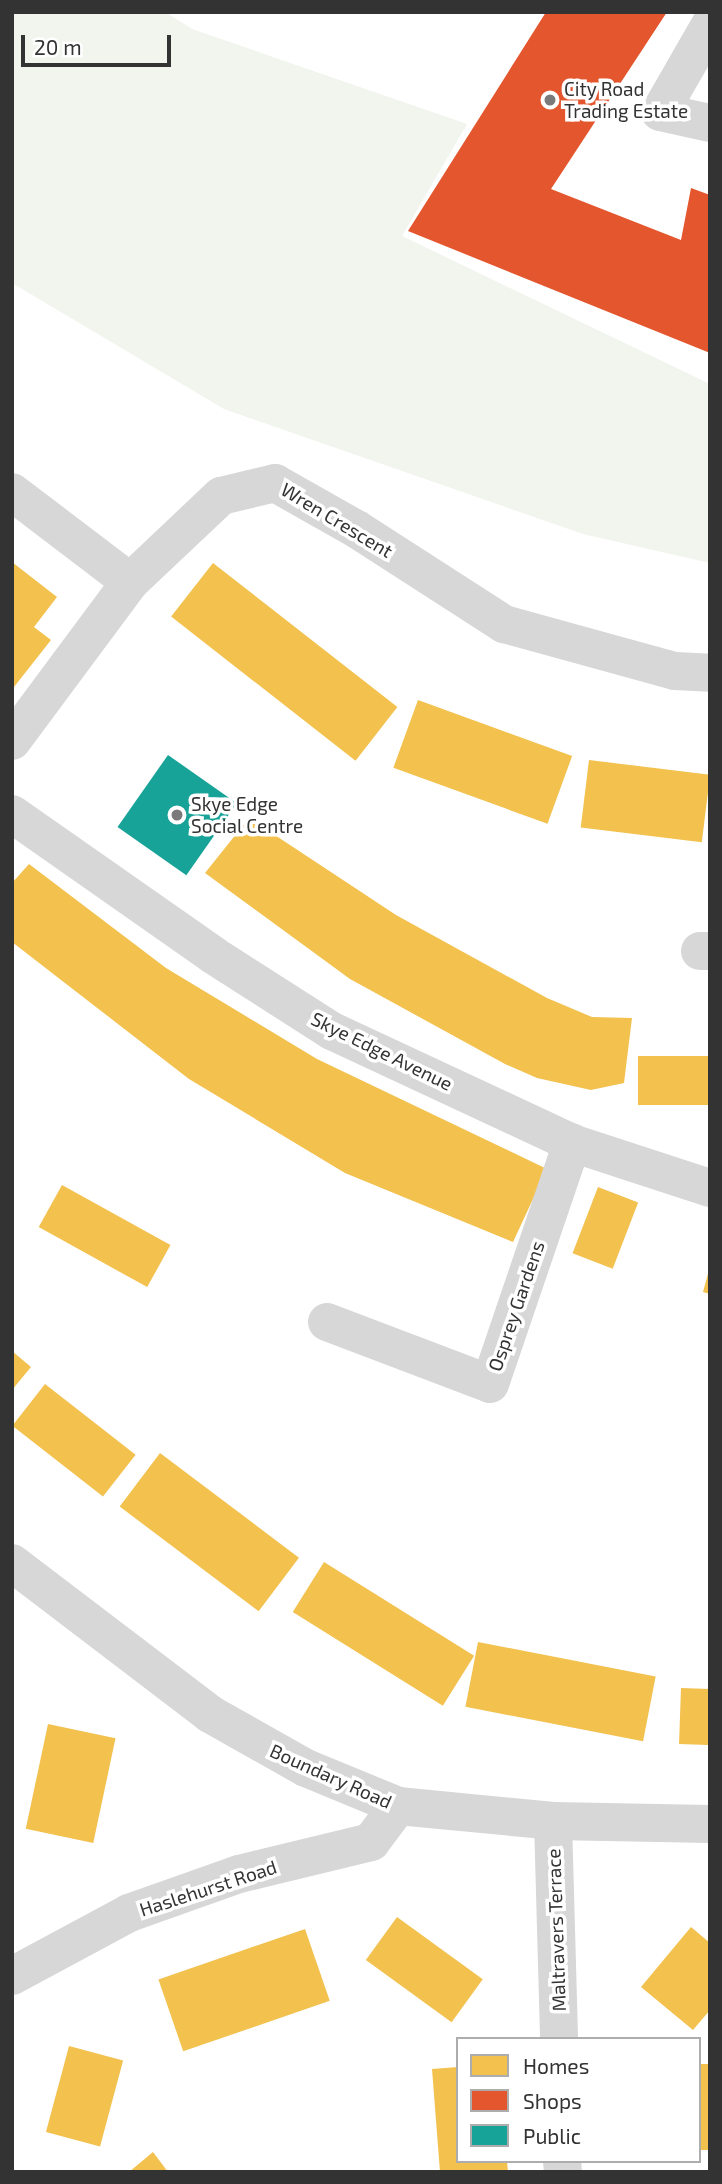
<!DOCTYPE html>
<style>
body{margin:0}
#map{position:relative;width:722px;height:2184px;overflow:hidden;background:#fff;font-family:"Exo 2",sans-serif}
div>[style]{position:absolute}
.green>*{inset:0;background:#f1f5ed}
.homes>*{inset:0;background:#f2c14e;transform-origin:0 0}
.shops>*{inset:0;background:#e4572e}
.public>*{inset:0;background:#17a398;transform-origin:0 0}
.minor>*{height:38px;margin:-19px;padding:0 19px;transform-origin:19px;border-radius:19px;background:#d7d7d7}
.dots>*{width:19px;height:19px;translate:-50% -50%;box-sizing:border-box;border:4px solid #fff;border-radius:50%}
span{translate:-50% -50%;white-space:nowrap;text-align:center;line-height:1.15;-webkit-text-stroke:7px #fff;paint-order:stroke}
.poi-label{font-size:19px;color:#333}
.left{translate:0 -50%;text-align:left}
.street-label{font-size:19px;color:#333}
.frame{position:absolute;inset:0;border:14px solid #333;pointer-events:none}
.legend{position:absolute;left:456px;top:2037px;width:245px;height:126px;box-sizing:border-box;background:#fff;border:2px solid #adadad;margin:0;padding:9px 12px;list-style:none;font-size:21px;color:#333}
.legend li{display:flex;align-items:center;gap:14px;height:35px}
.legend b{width:35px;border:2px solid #adadad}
.scale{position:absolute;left:21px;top:35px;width:150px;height:32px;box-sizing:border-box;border:4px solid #333;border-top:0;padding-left:9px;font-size:21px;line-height:24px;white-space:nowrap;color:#333;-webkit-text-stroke:5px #fff;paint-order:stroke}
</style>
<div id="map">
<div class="green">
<i style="clip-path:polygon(12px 12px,165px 12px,192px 29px,467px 124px,402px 236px,710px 384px,710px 563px,583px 534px,224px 409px,12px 283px)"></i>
</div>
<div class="homes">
<i style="clip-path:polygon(12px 562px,57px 597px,34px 627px,51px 640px,14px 687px)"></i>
<i style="left:213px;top:563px;width:234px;height:68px;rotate:38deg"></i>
<i style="left:418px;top:700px;width:164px;height:72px;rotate:20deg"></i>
<i style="left:589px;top:760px;width:122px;height:68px;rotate:7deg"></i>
<i style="clip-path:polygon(249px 818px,396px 915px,547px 998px,592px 1017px,632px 1018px,624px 1083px,591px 1090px,537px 1078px,505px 1064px,350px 979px,205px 873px)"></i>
<i style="clip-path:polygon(29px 864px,166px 968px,317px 1059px,547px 1169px,513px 1242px,345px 1173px,189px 1079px,12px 942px,12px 883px)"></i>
<i style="left:710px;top:1056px;width:49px;height:72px;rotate:90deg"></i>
<i style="left:62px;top:1185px;width:124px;height:48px;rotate:29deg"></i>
<i style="left:598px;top:1187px;width:43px;height:71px;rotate:21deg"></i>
<i style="clip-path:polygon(709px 1270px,710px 1270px,710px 1294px,703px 1292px)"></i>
<i style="clip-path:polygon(12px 1351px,31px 1367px,12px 1390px)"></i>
<i style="left:45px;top:1384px;width:115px;height:53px;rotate:38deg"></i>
<i style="left:160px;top:1453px;width:174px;height:67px;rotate:37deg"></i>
<i style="left:324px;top:1562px;width:177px;height:59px;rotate:32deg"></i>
<i style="left:478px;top:1642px;width:181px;height:66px;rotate:11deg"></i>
<i style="left:681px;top:1688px;width:29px;height:56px;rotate:2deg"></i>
<i style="left:48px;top:1724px;width:69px;height:107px;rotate:12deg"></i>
<i style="left:397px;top:1917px;width:106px;height:53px;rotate:36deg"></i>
<i style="clip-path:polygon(691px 1927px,710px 1943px,710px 2010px,693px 2030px,641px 1987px)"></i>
<i style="left:305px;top:1929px;width:76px;height:155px;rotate:71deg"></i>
<i style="left:69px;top:2046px;width:56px;height:89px;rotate:15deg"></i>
<i style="left:699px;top:2064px;width:11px;height:86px"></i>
<i style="clip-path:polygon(458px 2067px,458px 2161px,507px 2161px,508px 2172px,440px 2172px,432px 2069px)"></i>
<i style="clip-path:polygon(153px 2152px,168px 2172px,129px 2172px)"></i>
</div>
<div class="shops">
<i style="clip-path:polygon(546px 12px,667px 12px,551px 189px,681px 240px,691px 188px,710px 195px,710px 353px,408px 231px)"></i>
</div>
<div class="public">
<i style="left:168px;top:755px;width:84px;height:88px;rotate:35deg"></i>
</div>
<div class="minor">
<i style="left:710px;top:25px;width:100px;rotate:119.9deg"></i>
<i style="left:660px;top:112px;width:51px;rotate:12.4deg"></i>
<i style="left:12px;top:492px;width:148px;rotate:37.3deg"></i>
<i style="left:12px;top:741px;width:198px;rotate:-53.4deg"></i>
<i style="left:130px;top:582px;width:125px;rotate:-43.4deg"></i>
<i style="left:221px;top:496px;width:56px;rotate:-13.5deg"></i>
<i style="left:275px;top:483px;width:95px;rotate:29.5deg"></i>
<i style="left:358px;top:530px;width:174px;rotate:32.8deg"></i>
<i style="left:504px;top:624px;width:177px;rotate:15.4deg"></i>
<i style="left:675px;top:671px;width:35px;rotate:3deg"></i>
<i style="left:12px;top:814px;width:246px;rotate:35deg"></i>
<i style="left:213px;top:955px;width:141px;rotate:32.6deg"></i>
<i style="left:332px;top:1031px;width:265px;rotate:25deg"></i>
<i style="left:572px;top:1143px;width:145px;rotate:18.1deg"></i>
<i style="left:700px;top:951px;width:10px"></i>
<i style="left:327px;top:1322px;width:174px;rotate:20.8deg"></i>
<i style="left:490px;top:1384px;width:255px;rotate:-71.2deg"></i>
<i style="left:12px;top:1563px;width:249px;rotate:37.3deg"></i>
<i style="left:210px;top:1714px;width:110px;rotate:29.4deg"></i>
<i style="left:306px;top:1768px;width:100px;rotate:22.4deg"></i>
<i style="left:398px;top:1806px;width:156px;rotate:5.5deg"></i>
<i style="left:553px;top:1821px;width:157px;rotate:1.1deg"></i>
<i style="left:553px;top:1821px;width:218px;rotate:88.4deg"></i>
<i style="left:12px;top:1976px;width:133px;rotate:-28.3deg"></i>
<i style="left:129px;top:1913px;width:117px;rotate:-19.5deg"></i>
<i style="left:239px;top:1874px;width:136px;rotate:-13.6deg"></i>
<i style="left:371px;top:1842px;width:45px;rotate:-53.1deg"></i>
<i style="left:562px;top:2161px;width:11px;rotate:85deg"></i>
</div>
<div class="dots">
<i style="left:550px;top:100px;background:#7a7a7a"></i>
<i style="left:177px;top:815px;background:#7a7a7a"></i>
</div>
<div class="poi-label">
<span class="left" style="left:564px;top:100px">City Road<br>Trading Estate</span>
<span class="left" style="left:191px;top:815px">Skye Edge<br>Social Centre</span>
</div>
<div class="street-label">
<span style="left:337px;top:520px;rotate:31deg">Wren Crescent</span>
<span style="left:382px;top:1051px;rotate:26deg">Skye Edge Avenue</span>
<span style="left:516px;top:1306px;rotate:-71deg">Osprey Gardens</span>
<span style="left:331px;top:1776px;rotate:24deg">Boundary Road</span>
<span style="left:208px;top:1888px;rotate:-18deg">Haslehurst Road</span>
<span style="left:556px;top:1930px;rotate:-92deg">Maltravers Terrace</span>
</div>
<div class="frame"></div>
<ul class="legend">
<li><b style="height:19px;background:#f2c14e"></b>Homes</li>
<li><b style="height:19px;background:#e4572e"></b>Shops</li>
<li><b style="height:19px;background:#17a398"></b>Public</li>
</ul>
<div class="scale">20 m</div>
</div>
